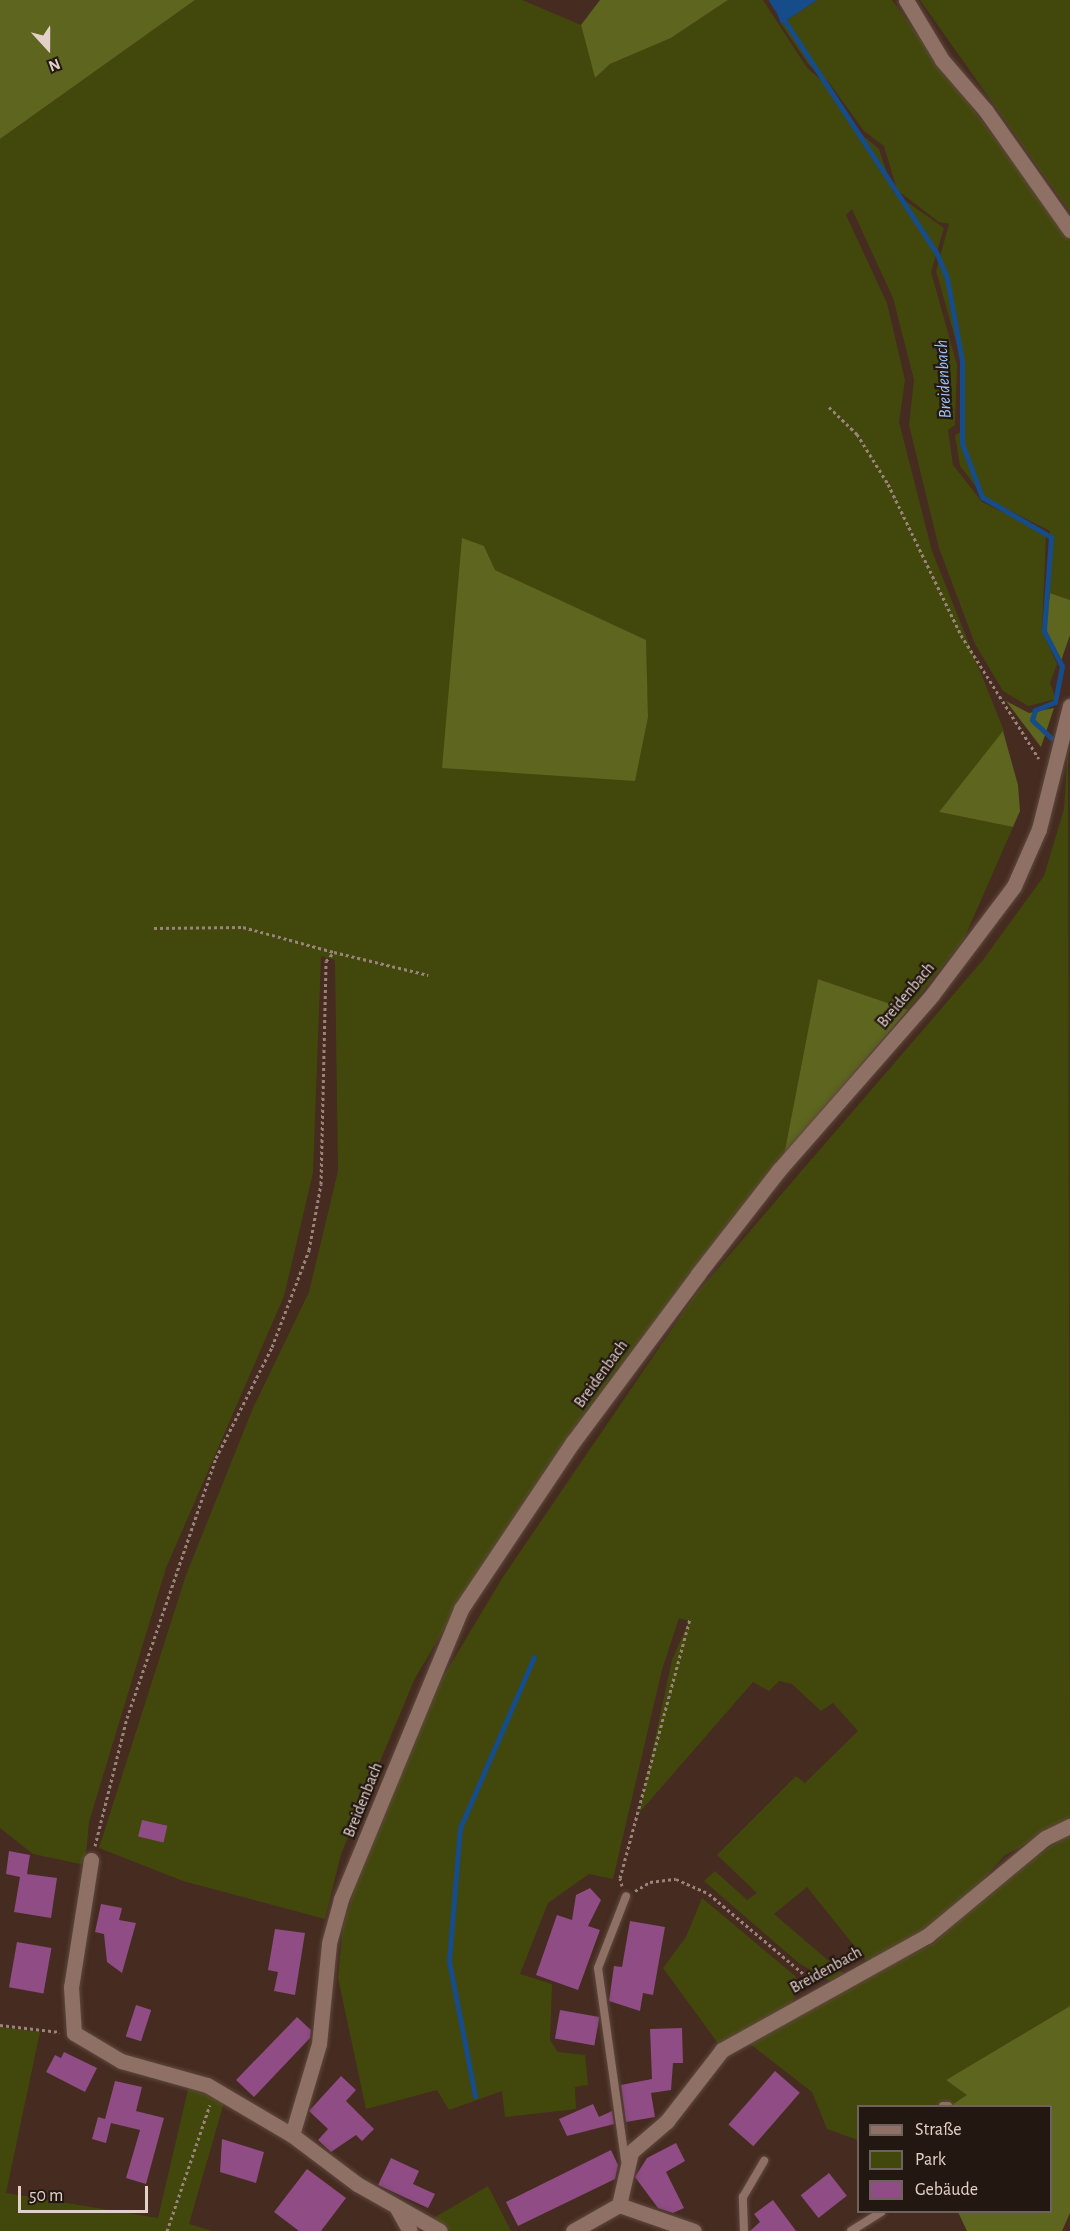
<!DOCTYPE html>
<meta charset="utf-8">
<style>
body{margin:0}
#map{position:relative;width:1070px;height:2231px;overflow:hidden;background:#452b20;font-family:"Alegreya Sans",sans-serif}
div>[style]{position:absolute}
.green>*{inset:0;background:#42480b}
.forest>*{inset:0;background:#5d651e}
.water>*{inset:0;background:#164c8a}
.stream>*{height:5px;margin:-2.5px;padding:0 2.5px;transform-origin:2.5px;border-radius:2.5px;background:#164c8a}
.building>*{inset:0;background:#8f4c85;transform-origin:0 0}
.path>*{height:3px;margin-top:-1.5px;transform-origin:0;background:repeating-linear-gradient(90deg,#99837b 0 3px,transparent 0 6px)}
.roads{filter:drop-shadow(0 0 2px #5e483f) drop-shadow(0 0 2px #5e483f)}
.service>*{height:8px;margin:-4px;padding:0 4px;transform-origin:4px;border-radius:4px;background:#8f7064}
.minor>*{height:15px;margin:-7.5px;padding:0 7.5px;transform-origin:7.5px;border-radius:7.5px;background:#8f7064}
span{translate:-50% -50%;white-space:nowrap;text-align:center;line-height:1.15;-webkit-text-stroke:4.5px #231712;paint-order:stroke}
.street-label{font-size:16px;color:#e2d0c9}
.water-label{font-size:18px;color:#97c1f7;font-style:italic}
.legend{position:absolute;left:857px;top:2105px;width:195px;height:108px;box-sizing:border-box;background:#231712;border:2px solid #6f615b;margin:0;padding:8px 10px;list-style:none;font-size:18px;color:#e2d0c9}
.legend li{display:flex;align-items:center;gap:12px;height:30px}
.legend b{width:30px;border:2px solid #6f615b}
.north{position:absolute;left:18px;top:18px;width:60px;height:60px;-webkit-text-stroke:4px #231712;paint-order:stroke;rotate:159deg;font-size:16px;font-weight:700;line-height:24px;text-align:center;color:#e2d0c9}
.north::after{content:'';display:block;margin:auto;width:21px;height:27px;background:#e2d0c9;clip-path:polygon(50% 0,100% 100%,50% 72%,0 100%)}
.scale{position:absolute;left:18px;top:2186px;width:130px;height:27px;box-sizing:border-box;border:3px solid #e2d0c9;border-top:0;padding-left:8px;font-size:18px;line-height:21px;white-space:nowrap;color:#e2d0c9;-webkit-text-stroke:4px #231712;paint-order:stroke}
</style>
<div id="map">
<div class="green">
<i style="clip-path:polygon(evenodd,195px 0,522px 0,581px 25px,595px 78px,610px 64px,671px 38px,728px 0,763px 0,807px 68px,825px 83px,862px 135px,879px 149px,893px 192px,944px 228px,931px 272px,957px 365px,955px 425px,948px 430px,953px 465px,982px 502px,1046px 533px,1042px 631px,1057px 664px,1050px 683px,1056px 699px,1028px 706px,1003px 691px,975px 644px,939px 548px,909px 425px,914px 380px,893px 298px,852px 209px,846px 215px,887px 303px,905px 380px,899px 422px,932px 551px,1004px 731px,939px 812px,1013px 827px,963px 941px,908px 1010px,818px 979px,784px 1155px,611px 1382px,484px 1563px,415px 1678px,341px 1854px,325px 1919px,183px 1881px,99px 1848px,186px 1575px,253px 1408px,309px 1292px,338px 1171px,335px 960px,321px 956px,313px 1173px,284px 1296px,166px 1568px,89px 1822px,85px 1865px,33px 1854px,0 1828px,0 139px,195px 0,484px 546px,495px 570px,645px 640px,648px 717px,442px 768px,484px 546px)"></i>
<i style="clip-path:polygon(768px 0,781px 24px,817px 0,892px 0,1070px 239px,1070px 600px,1050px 593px,1050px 531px,985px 498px,960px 466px,955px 435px,961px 432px,963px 366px,936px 271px,949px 224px,939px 222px,897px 190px,884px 146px,864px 131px,828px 81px,809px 65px,781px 24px)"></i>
<i style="clip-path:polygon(920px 0,1070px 0,1070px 212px,1047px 180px)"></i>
<i style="clip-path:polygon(1068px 746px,1070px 1821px,1005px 1855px,954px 1912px,868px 1963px,807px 1887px,774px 1914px,844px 1974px,830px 1981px,800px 1964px,704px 1881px,715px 1871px,747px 1900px,757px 1893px,717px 1855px,796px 1776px,805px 1783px,858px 1731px,833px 1703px,821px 1711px,792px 1684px,779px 1681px,769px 1691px,753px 1682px,639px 1813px,672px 1660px,689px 1621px,679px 1618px,662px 1670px,613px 1879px,589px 1874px,548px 1903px,520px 1974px,552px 1984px,550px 2040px,558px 2052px,585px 2055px,588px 2085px,575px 2087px,576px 2109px,505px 2117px,502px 2091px,449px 2110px,437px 2090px,366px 2109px,338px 1978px,343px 1926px,366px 1851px,437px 1687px,503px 1577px,695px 1295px,983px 960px,1044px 876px,1064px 809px)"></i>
<i style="clip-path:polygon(1070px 1834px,1070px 2006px,946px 2080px,968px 2095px,950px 2106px,858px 2106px,858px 2140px,827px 2129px,812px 2092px,745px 2040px,934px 1943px,1001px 1878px)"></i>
<i style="clip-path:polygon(702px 1898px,795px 1976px,800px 1989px,790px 2006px,720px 2046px,663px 1968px,686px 1937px)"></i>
<i style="clip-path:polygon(0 2027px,40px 2032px,6px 2193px,158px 2218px,189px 2085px,225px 2099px,189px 2224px,213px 2231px,0 2231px)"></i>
<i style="clip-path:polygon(488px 2186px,511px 2231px,451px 2231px,430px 2220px)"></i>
</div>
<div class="forest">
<i style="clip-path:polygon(0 0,195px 0,0 139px)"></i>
<i style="clip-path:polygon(600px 0,728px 0,671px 38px,610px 64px,595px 78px,581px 25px)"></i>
<i style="clip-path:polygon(462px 538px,484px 546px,495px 570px,646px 640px,648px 717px,635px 781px,442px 768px)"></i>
<i style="clip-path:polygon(1050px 593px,1070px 600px,1070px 635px,1061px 661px,1045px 631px)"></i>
<i style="clip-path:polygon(1006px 701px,1029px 713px,1054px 708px,1041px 747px)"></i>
<i style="clip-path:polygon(1003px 731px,1018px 785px,1020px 811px,1013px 827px,939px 812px)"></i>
<i style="clip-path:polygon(818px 979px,908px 1010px,784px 1155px)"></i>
<i style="clip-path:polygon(1070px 2006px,1070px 2213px,1062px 2231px,967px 2231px,958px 2212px,1050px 2212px,1050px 2106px,950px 2106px,967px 2095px,946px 2080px)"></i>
</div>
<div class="water">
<i style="clip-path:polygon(772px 0,817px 0,781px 24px)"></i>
</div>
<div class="stream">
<i style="left:771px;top:0;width:303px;rotate:56.8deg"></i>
<i style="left:937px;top:254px;width:26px;rotate:67deg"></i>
<i style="left:947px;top:278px;width:84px;rotate:79.8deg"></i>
<i style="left:962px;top:361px;width:82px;rotate:90deg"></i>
<i style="left:962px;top:443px;width:58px;rotate:69.7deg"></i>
<i style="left:982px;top:497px;width:80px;rotate:30.1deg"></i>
<i style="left:1051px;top:537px;width:94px;rotate:94.3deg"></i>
<i style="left:1044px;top:631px;width:39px;rotate:63deg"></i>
<i style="left:1062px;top:666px;width:37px;rotate:101deg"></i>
<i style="left:1055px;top:702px;width:22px;rotate:158deg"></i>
<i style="left:1035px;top:710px;width:10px;rotate:107deg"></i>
<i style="left:1032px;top:720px;width:26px;rotate:43deg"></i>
<i style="left:475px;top:2096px;width:137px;rotate:-100.9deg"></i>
<i style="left:449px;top:1961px;width:133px;rotate:-85.3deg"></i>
<i style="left:460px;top:1828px;width:186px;rotate:-66.6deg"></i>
</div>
<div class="building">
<i style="left:142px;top:1820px;width:26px;height:17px;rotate:13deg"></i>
<i style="clip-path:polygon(9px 1851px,30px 1855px,27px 1874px,57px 1878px,51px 1918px,14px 1912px,20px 1877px,6px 1874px)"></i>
<i style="clip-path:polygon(590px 1888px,601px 1900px,588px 1926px,600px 1930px,578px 1990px,536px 1975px,557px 1915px,572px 1920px,576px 1895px)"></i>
<i style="clip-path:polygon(101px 1904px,122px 1908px,119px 1920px,136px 1923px,122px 1973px,107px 1962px,104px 1934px,95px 1932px)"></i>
<i style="clip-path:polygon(630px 1921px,665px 1927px,653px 1995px,643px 1993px,640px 2011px,609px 2001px,614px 1966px,622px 1967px)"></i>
<i style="clip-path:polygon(275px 1929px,305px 1933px,295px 1995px,274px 1991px,278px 1972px,268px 1970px)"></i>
<i style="left:17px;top:1942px;width:35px;height:46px;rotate:10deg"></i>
<i style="left:136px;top:2005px;width:16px;height:33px;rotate:18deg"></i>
<i style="left:560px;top:2010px;width:40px;height:29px;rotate:10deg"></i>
<i style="clip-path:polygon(297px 2017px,311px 2030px,310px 2038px,254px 2097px,236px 2080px)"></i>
<i style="clip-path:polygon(682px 2028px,683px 2063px,673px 2063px,671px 2090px,651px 2093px,655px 2117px,626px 2122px,621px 2085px,652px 2079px,650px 2029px)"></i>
<i style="clip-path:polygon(64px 2052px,97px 2068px,85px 2092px,46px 2072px,55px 2055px,61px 2058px)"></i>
<i style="left:775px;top:2071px;width:33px;height:71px;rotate:41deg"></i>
<i style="clip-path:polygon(341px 2076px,356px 2090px,346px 2101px,374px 2129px,362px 2141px,356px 2135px,331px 2152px,318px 2140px,328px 2129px,309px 2111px)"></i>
<i style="clip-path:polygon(115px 2081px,142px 2087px,136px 2111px,164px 2118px,146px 2184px,126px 2178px,140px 2130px,111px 2123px,106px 2143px,92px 2139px,98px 2117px,105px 2119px)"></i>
<i style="clip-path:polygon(593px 2104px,599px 2117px,612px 2111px,614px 2124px,567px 2136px,559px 2119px)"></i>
<i style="clip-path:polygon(222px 2139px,264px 2152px,256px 2183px,220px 2172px)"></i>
<i style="clip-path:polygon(676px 2143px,685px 2161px,666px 2172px,684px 2208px,673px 2213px,658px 2208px,635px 2177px,647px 2158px)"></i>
<i style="clip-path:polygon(611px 2150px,618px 2165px,615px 2179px,518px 2226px,506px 2202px)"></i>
<i style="clip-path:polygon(391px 2158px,419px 2171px,413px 2184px,435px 2194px,428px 2208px,378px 2185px)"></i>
<i style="clip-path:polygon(307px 2169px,346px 2198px,321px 2231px,299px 2231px,274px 2212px)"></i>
<i style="left:829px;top:2173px;width:29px;height:36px;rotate:52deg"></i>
<i style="clip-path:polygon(773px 2200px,796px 2231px,750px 2231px,760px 2222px,754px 2214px)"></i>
</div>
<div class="path">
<i style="left:829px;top:407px;width:39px;rotate:44deg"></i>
<i style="left:857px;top:434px;width:59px;rotate:58.2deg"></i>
<i style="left:888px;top:484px;width:168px;rotate:64.2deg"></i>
<i style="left:961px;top:635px;width:146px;rotate:57.8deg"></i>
<i style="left:154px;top:928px;width:89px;rotate:-0.6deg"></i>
<i style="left:243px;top:927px;width:94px;rotate:15.4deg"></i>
<i style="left:95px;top:1846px;width:132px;rotate:-76deg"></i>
<i style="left:127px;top:1718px;width:275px;rotate:-71.1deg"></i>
<i style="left:216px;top:1458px;width:124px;rotate:-63.2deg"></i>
<i style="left:272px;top:1347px;width:104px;rotate:-69.1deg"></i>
<i style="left:309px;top:1250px;width:67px;rotate:-79.7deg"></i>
<i style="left:321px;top:1184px;width:223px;rotate:-88.7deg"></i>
<i style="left:326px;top:961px;width:12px;rotate:-48deg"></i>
<i style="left:334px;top:952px;width:97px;rotate:13.7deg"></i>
<i style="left:622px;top:1886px;width:8px;rotate:-104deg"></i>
<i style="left:620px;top:1878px;width:269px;rotate:-74.9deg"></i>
<i style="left:635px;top:1891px;width:17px;rotate:-31deg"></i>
<i style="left:650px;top:1882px;width:26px;rotate:-7deg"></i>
<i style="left:676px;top:1879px;width:36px;rotate:24deg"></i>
<i style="left:709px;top:1894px;width:135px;rotate:40.2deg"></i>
<i style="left:0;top:2025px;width:60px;rotate:6.7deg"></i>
<i style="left:167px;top:2231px;width:133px;rotate:-71.2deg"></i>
</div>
<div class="roads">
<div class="service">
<i style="left:943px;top:2106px;width:5px"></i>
<i style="left:625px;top:2160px;width:194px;rotate:-98deg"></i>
<i style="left:598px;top:1968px;width:77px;rotate:-68.7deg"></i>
<i style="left:744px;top:2231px;width:34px;rotate:-92deg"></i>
<i style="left:743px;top:2197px;width:42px;rotate:-59.7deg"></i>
<i style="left:851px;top:2231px;width:36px;rotate:-32deg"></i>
</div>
<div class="minor">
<i style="left:906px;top:0;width:70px;rotate:59deg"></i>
<i style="left:942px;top:60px;width:67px;rotate:49.2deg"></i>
<i style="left:986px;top:111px;width:146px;rotate:54.8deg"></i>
<i style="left:91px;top:1860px;width:129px;rotate:98.9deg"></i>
<i style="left:71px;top:1987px;width:46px;rotate:86.3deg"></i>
<i style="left:74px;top:2033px;width:55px;rotate:30.8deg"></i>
<i style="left:121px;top:2061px;width:89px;rotate:15.6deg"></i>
<i style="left:207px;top:2085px;width:99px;rotate:30.5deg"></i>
<i style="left:292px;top:2135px;width:81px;rotate:37deg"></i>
<i style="left:357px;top:2184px;width:95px;rotate:29.5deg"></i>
<i style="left:292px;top:2135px;width:95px;rotate:-73.5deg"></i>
<i style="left:319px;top:2044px;width:101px;rotate:-84.3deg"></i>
<i style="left:329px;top:1943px;width:46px;rotate:-74.7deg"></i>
<i style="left:341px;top:1899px;width:314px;rotate:-67.5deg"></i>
<i style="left:461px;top:1609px;width:201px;rotate:-56.2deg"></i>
<i style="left:573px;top:1442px;width:209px;rotate:-53.3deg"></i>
<i style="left:698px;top:1274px;width:132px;rotate:-52.1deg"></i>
<i style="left:779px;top:1170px;width:232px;rotate:-48.8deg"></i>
<i style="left:932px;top:995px;width:136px;rotate:-53deg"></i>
<i style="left:1014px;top:886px;width:62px;rotate:-66.3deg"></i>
<i style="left:1039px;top:829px;width:127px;rotate:-75.9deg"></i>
<i style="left:619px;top:2205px;width:54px;rotate:-77.2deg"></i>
<i style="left:631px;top:2152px;width:48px;rotate:-40.7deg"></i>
<i style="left:667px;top:2121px;width:90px;rotate:-52.2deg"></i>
<i style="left:722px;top:2050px;width:235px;rotate:-29.1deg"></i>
<i style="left:927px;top:1936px;width:153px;rotate:-39.7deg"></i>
<i style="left:1045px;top:1838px;width:28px;rotate:-26deg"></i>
<i style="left:397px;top:2208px;width:26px;rotate:61deg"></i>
<i style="left:573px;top:2231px;width:53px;rotate:-29.5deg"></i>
<i style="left:619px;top:2205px;width:79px;rotate:19.1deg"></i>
</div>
</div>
<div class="street-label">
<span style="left:906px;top:995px;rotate:-50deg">Breidenbach</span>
<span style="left:601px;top:1374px;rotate:-54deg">Breidenbach</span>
<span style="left:363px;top:1800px;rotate:-68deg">Breidenbach</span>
<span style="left:826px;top:1970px;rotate:-29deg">Breidenbach</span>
</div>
<div class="water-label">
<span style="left:944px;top:379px;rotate:-93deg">Breidenbach</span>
</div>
<ul class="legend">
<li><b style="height:8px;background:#8f7064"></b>Straße</li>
<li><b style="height:16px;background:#42480b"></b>Park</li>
<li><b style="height:16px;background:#8f4c85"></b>Gebäude</li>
</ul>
<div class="north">N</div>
<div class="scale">50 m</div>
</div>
